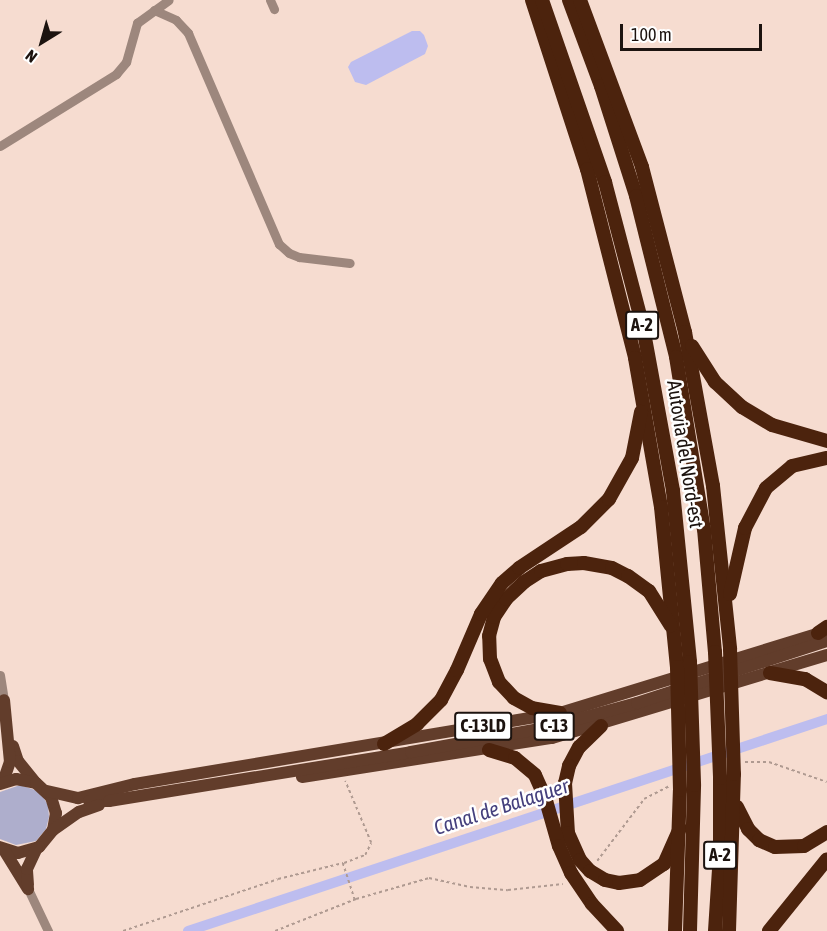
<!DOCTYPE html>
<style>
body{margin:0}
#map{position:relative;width:827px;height:931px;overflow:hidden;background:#f6dcd0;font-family:"Asap Condensed",sans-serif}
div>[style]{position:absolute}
.green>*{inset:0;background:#aeaecc}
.water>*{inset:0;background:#bdbdef}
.canal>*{height:10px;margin:-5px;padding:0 5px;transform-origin:5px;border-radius:5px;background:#bdbdef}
.path>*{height:1.5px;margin-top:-0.75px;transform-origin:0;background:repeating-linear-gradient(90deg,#af9a91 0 3px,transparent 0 6px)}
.minor>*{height:9px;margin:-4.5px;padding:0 4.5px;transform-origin:4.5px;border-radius:4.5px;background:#9d877d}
.major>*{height:12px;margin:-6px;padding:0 6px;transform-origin:6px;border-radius:6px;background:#623d2b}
.highway>*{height:14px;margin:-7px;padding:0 7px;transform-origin:7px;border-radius:7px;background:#4c230d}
.highway-bridge>*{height:14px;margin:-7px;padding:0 7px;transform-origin:7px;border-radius:7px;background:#4c230d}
span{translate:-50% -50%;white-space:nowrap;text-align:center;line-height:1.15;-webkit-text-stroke:5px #fff;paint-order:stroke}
.shield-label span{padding:2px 4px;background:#fff;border:2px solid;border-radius:4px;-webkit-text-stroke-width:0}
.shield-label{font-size:18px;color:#1c130f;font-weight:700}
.street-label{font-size:20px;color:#1c130f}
.water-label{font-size:21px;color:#45407d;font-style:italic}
.north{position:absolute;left:12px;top:12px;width:60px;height:60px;-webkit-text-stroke:4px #fff;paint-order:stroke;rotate:217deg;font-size:16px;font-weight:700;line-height:24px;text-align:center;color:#1c130f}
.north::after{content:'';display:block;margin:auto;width:21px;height:27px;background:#1c130f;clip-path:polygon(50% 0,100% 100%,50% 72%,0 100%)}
.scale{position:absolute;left:620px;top:24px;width:142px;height:27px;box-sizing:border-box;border:3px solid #1c130f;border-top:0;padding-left:8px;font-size:18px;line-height:21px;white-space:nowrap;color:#1c130f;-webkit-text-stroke:4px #fff;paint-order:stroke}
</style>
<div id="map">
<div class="green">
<i style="clip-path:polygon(20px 785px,35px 790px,42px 795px,48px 805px,49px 817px,46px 829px,36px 841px,16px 845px,0 839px,0 792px)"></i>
</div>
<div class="water">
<i style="clip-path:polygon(412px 31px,420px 31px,424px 35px,428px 46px,425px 54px,366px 85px,355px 82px,348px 67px,351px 62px)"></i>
</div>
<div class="canal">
<i style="left:188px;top:931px;width:673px;rotate:-18.35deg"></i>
</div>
<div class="path">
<i style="left:745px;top:762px;width:24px"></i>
<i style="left:769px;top:762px;width:61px;rotate:19deg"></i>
<i style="left:597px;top:861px;width:78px;rotate:-52.8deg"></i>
<i style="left:644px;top:799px;width:28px;rotate:-27deg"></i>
<i style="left:344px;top:863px;width:22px;rotate:-21deg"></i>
<i style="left:365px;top:855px;width:13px;rotate:-63deg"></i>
<i style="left:371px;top:843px;width:67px;rotate:-112.8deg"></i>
<i style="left:123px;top:931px;width:163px;rotate:-18.5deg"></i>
<i style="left:278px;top:879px;width:67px;rotate:-13.8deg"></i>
<i style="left:343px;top:863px;width:38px;rotate:72deg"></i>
<i style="left:275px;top:931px;width:87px;rotate:-21.6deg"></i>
<i style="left:356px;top:899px;width:76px;rotate:-16deg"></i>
<i style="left:429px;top:878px;width:42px;rotate:12.4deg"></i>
<i style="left:470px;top:887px;width:38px;rotate:5deg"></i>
<i style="left:508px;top:890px;width:55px;rotate:-6.2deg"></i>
</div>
<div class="minor">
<i style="left:270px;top:0;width:10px;rotate:66deg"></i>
<i style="left:154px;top:10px;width:24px;rotate:24deg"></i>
<i style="left:176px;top:20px;width:18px;rotate:47deg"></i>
<i style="left:188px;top:33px;width:230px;rotate:66.7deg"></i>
<i style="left:279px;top:244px;width:13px;rotate:42deg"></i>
<i style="left:289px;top:253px;width:11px;rotate:22deg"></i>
<i style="left:299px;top:257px;width:51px;rotate:6.7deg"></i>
<i style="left:0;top:146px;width:137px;rotate:-31.8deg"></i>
<i style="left:116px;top:74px;width:16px;rotate:-50deg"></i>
<i style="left:126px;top:62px;width:41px;rotate:-74.2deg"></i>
<i style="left:137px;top:23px;width:39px;rotate:-36deg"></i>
<i style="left:0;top:675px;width:25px;rotate:81deg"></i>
<i style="left:28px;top:889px;width:47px;rotate:64.5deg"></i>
</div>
<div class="major">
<i style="left:13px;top:746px;width:16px;rotate:72deg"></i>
<i style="left:18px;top:761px;width:27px;rotate:51deg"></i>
<i style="left:302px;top:777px;width:253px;rotate:-8.9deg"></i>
<i style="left:552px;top:738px;width:287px;rotate:-16.8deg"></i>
<i style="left:3px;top:782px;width:21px;rotate:-71deg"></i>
<i style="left:10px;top:762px;width:62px;rotate:-95.5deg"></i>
<i style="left:0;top:784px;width:17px;rotate:-17deg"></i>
<i style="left:16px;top:779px;width:20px;rotate:11deg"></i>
<i style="left:36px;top:783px;width:21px;rotate:43deg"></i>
<i style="left:51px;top:797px;width:17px;rotate:73deg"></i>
<i style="left:56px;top:813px;width:17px;rotate:100deg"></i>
<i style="left:53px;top:830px;width:22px;rotate:129deg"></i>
<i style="left:39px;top:847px;width:22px;rotate:164deg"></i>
<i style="left:18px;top:853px;width:19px;rotate:-162deg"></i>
<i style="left:47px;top:791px;width:32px;rotate:13deg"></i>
<i style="left:78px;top:798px;width:59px;rotate:-13.8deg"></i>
<i style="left:135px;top:784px;width:431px;rotate:-9.5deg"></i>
<i style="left:560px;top:713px;width:278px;rotate:-17.1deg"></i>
<i style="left:89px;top:801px;width:20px"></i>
<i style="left:109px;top:801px;width:306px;rotate:-9.2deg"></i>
<i style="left:411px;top:752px;width:136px;rotate:-10.2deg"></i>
<i style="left:545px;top:728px;width:95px;rotate:-15.2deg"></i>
<i style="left:637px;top:703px;width:200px;rotate:-18.1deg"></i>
<i style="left:53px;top:830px;width:32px;rotate:-35deg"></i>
<i style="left:79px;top:812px;width:21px;rotate:-19deg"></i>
<i style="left:4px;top:850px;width:46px;rotate:58.4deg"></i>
<i style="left:28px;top:885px;width:16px;rotate:-94deg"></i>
<i style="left:27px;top:869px;width:23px;rotate:-65deg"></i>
</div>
<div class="highway">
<i style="left:532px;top:0;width:178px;rotate:72deg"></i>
<i style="left:587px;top:169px;width:195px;rotate:75.7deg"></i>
<i style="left:635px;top:358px;width:151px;rotate:80.1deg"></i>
<i style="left:661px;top:507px;width:161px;rotate:84.3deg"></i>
<i style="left:542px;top:0;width:193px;rotate:70.9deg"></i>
<i style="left:605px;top:182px;width:150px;rotate:75.3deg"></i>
<i style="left:643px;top:327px;width:167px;rotate:79.6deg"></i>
<i style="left:673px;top:491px;width:172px;rotate:84.3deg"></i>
<i style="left:569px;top:0;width:92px;rotate:69.6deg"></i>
<i style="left:601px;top:86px;width:115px;rotate:72.3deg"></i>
<i style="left:636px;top:196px;width:166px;rotate:76deg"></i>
<i style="left:676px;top:357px;width:174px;rotate:80.8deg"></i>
<i style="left:704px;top:529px;width:123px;rotate:84.9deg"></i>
<i style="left:580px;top:0;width:178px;rotate:69.6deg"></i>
<i style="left:642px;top:167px;width:171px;rotate:75.4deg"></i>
<i style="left:685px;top:332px;width:157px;rotate:79.7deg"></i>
<i style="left:713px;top:486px;width:164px;rotate:84deg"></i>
<i style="left:692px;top:346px;width:43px;rotate:57.4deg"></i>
<i style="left:715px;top:382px;width:37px;rotate:43deg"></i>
<i style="left:742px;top:407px;width:35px;rotate:31deg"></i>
<i style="left:772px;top:425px;width:57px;rotate:16.2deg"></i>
<i style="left:730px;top:594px;width:68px;rotate:-77.2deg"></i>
<i style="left:745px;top:528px;width:45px;rotate:-62.3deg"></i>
<i style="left:766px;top:488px;width:34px;rotate:-40deg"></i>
<i style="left:792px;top:466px;width:36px;rotate:-13deg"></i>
<i style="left:818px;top:633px;width:11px;rotate:-34deg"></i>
<i style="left:770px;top:673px;width:36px;rotate:10deg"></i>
<i style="left:805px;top:679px;width:26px;rotate:31deg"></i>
<i style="left:560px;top:713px;width:28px;rotate:-170deg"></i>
<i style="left:532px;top:708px;width:21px;rotate:-151deg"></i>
<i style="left:514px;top:698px;width:22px;rotate:-133deg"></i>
<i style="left:499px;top:682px;width:25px;rotate:-111deg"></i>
<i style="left:490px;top:659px;width:23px;rotate:-92deg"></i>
<i style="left:489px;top:636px;width:20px;rotate:-75deg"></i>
<i style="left:494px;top:617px;width:22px;rotate:-56deg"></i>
<i style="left:506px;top:599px;width:25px;rotate:-43deg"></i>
<i style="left:524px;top:582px;width:20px;rotate:-33deg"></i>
<i style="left:541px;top:571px;width:27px;rotate:-15deg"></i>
<i style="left:567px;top:564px;width:17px;rotate:-3deg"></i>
<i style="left:584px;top:563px;width:28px;rotate:10deg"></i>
<i style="left:612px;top:568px;width:18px;rotate:27deg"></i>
<i style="left:628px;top:576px;width:26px;rotate:36deg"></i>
<i style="left:649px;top:591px;width:41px;rotate:57.8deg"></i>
<i style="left:601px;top:726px;width:30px;rotate:136deg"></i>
<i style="left:579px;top:747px;width:21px;rotate:118deg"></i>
<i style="left:569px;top:766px;width:17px;rotate:103deg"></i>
<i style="left:565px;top:783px;width:50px;rotate:86.6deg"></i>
<i style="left:568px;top:833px;width:30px;rotate:66deg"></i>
<i style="left:580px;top:860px;width:15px;rotate:48deg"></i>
<i style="left:590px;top:871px;width:17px;rotate:31deg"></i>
<i style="left:605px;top:880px;width:14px;rotate:12deg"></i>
<i style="left:619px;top:883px;width:21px;rotate:-8deg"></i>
<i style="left:640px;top:880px;width:29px;rotate:-34deg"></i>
<i style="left:664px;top:864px;width:39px;rotate:-66deg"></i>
<i style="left:384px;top:744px;width:39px;rotate:-31deg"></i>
<i style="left:417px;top:724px;width:34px;rotate:-45deg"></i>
<i style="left:441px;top:700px;width:34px;rotate:-62deg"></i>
<i style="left:457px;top:670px;width:61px;rotate:-66.8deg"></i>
<i style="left:481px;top:614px;width:37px;rotate:-56deg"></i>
<i style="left:502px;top:583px;width:23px;rotate:-41deg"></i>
<i style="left:519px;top:568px;width:74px;rotate:-33.5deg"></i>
<i style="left:581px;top:527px;width:40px;rotate:-45deg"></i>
<i style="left:609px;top:499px;width:47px;rotate:-60.7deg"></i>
<i style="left:632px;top:458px;width:47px;rotate:-78.9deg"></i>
<i style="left:489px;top:750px;width:27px;rotate:17deg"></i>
<i style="left:515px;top:758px;width:26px;rotate:40deg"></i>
<i style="left:535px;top:775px;width:24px;rotate:66deg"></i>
<i style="left:545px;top:797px;width:51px;rotate:74.1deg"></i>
<i style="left:559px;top:846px;width:30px;rotate:66deg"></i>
<i style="left:571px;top:873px;width:37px;rotate:56deg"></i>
<i style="left:592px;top:904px;width:37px;rotate:47deg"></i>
<i style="left:737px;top:807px;width:25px;rotate:63deg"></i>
<i style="left:748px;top:829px;width:16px;rotate:45deg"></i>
<i style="left:759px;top:840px;width:17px;rotate:24deg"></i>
<i style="left:775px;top:847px;width:29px;rotate:-2deg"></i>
<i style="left:804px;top:846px;width:27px;rotate:-31deg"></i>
<i style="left:675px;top:931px;width:141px;rotate:-88deg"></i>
<i style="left:690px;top:931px;width:146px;rotate:-88.4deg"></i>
<i style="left:715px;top:931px;width:78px;rotate:-86.3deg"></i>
<i style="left:720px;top:853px;width:75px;rotate:-90deg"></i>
<i style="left:729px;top:931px;width:157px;rotate:-88.2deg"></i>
<i style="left:769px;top:931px;width:92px;rotate:-51.1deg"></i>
</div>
<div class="highway-bridge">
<i style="left:730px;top:649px;width:125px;rotate:88.2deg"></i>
<i style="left:715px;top:652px;width:126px;rotate:87.7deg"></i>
<i style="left:690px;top:662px;width:123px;rotate:88.1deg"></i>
<i style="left:677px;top:667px;width:123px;rotate:88.6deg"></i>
</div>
<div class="shield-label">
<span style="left:642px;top:325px">A-2</span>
<span style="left:483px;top:726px">C-13LD</span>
<span style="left:554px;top:726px">C-13</span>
<span style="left:720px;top:855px">A-2</span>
</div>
<div class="street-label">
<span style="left:686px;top:454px;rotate:81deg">Autovia del Nord-est</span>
</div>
<div class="water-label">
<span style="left:501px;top:806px;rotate:-18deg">Canal de Balaguer</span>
</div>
<div class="north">N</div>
<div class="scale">100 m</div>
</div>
